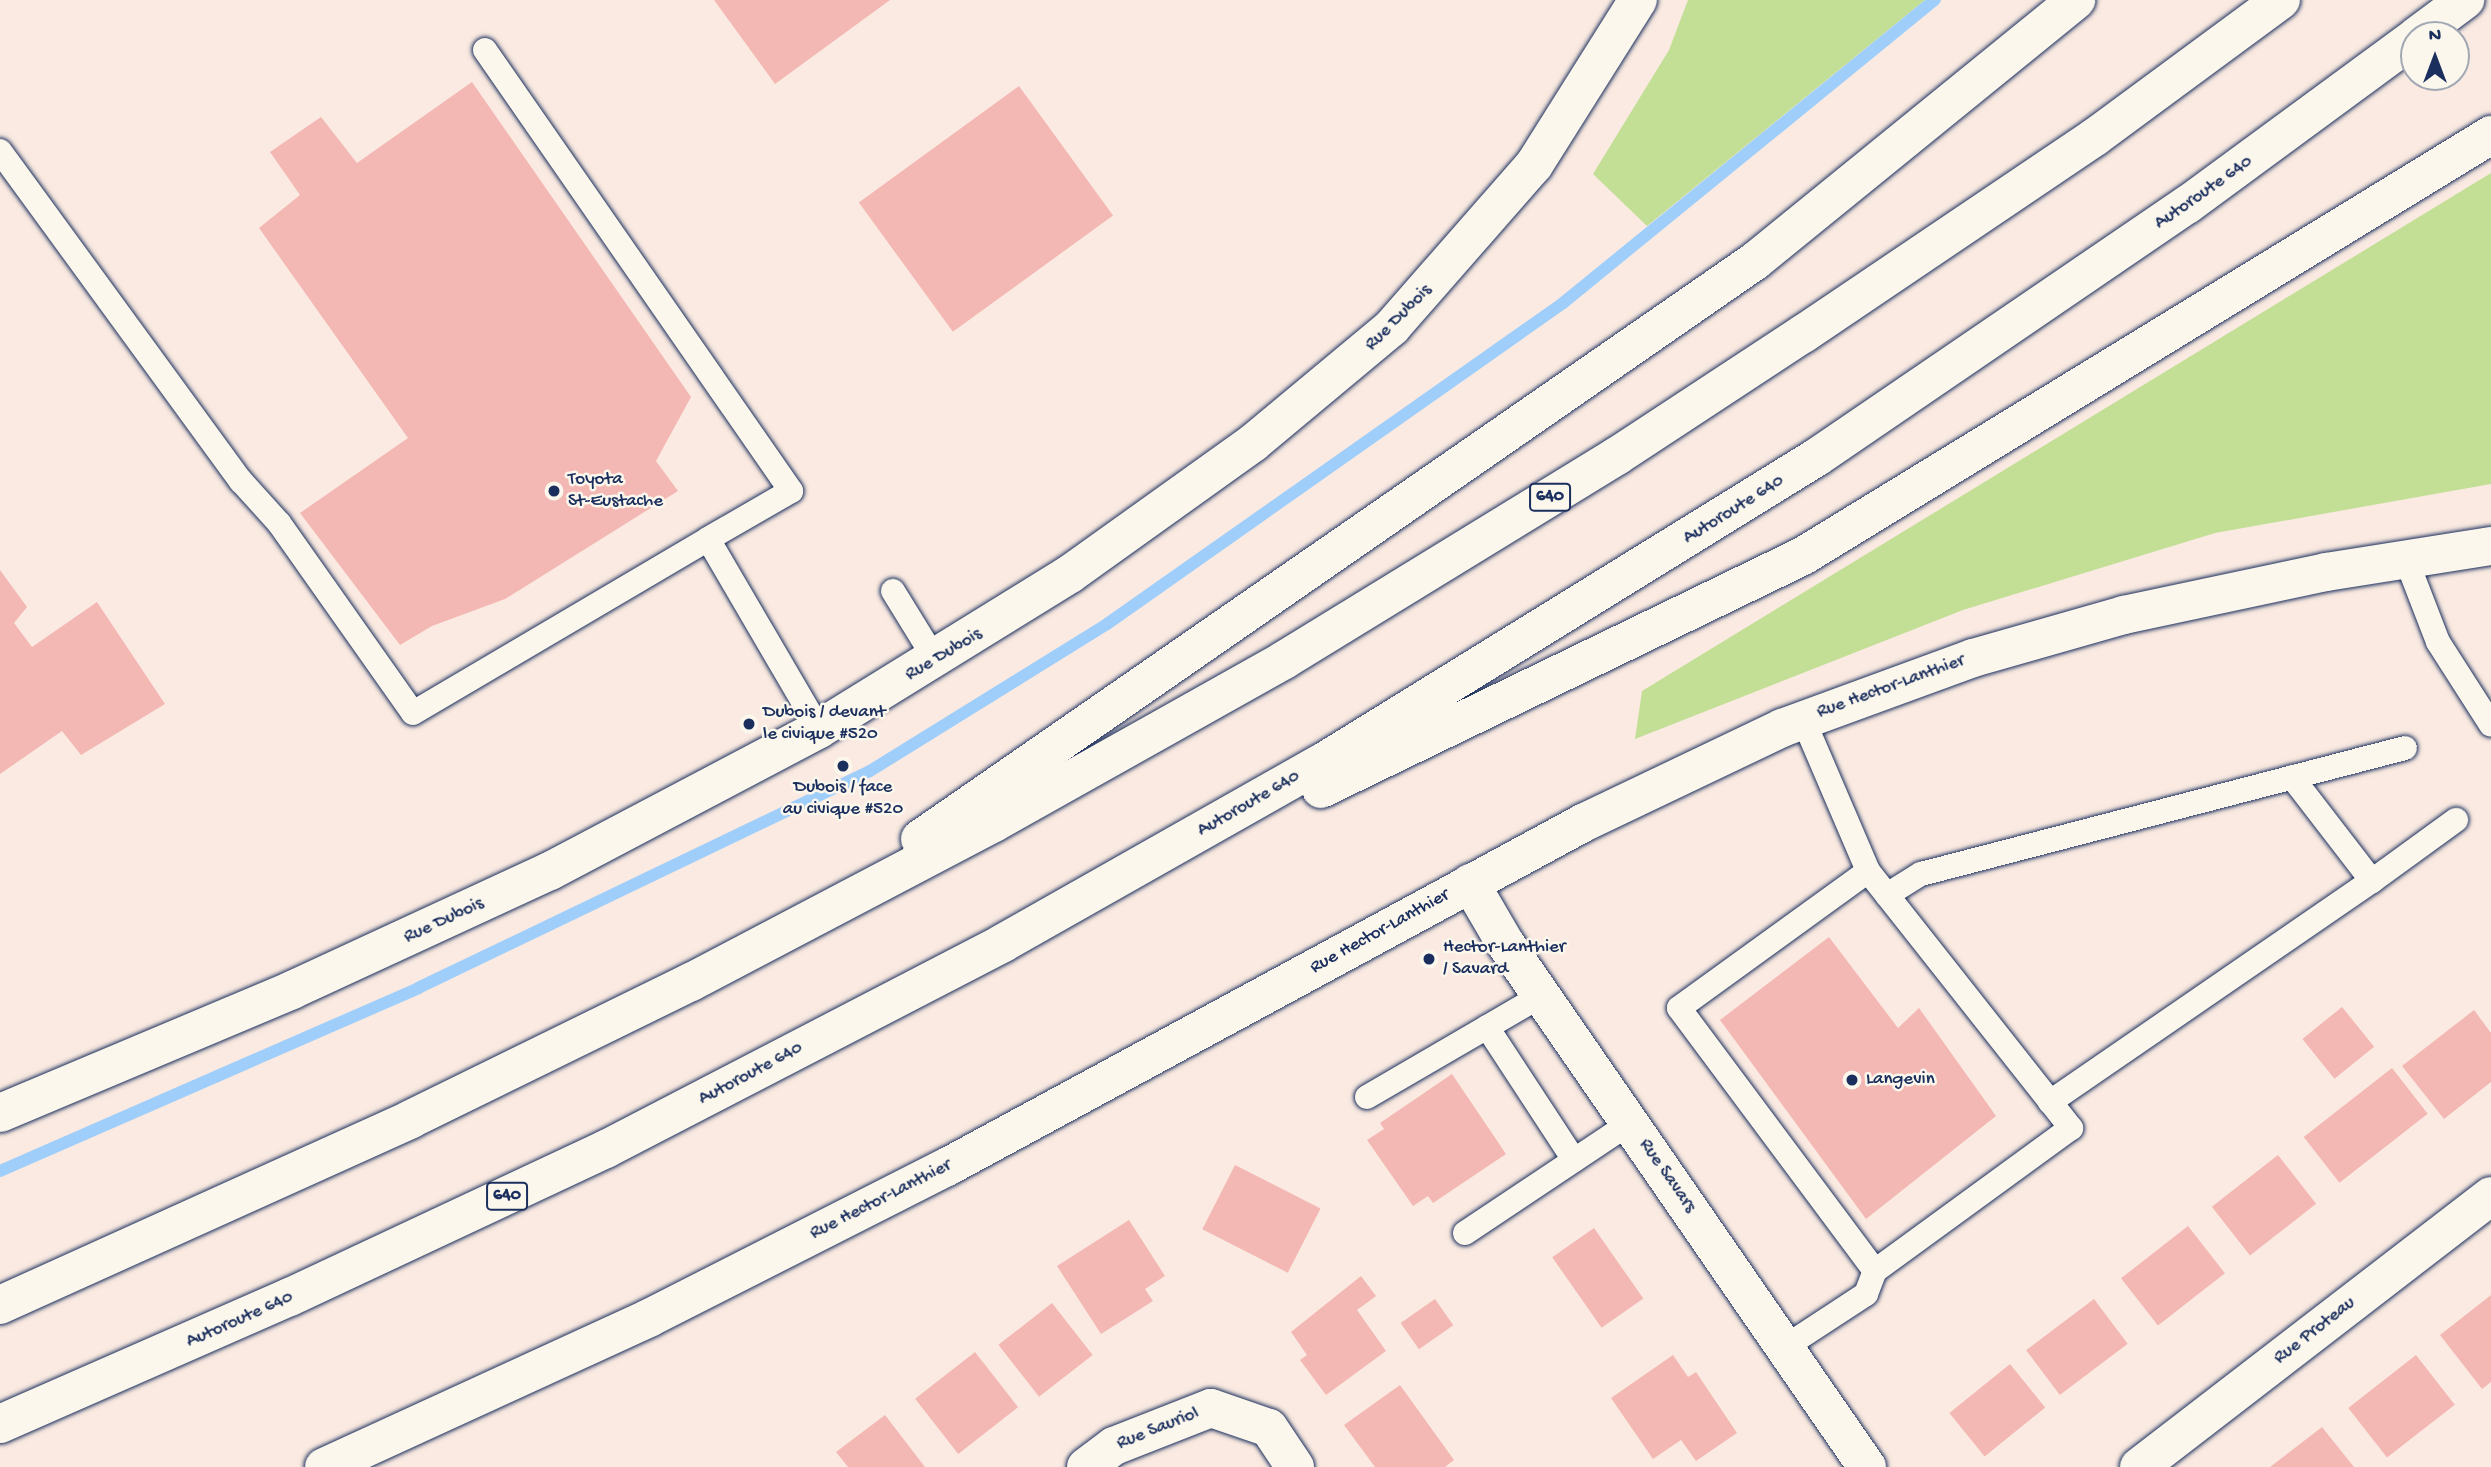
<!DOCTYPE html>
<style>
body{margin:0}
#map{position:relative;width:2491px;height:1467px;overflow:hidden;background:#faeae1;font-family:"Gochi Hand",sans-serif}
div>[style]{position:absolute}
.green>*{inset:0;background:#c3df96}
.stream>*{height:12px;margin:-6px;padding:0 6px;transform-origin:6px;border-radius:6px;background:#9fcefb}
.building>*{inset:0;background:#f4b8b4;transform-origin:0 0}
.roads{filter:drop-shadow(0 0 2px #1b2f5e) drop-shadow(0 0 2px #1b2f5e)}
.service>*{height:24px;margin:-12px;padding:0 12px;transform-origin:12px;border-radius:12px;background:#fbf7ec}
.minor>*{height:38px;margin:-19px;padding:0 19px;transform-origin:19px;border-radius:19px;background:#fbf7ec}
.tertiary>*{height:38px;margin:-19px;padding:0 19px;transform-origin:19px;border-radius:19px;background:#fbf7ec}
.motorway>*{height:38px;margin:-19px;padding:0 19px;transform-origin:19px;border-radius:19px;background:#fbf7ec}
.dots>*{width:19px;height:19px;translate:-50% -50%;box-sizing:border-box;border:4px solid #fbf7ec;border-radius:50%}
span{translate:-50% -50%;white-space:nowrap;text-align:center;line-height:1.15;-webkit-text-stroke:5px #fbf7ec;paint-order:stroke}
.shield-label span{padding:2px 5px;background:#fbf7ec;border:2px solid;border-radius:5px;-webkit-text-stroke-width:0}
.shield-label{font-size:18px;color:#1b2f5e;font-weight:700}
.street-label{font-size:19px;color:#1b2f5e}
.poi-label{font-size:19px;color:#1b2f5e}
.left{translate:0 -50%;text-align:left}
.north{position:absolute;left:2400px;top:21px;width:70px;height:70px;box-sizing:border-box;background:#fbf7ec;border:2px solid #a1a7b3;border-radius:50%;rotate:0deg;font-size:19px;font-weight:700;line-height:28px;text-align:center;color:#1b2f5e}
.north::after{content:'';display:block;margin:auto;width:24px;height:32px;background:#1b2f5e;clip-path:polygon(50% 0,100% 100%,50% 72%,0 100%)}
</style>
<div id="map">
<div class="green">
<i style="clip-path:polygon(1688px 0,1925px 0,1647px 226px,1593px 174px,1669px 50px)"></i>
<i style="clip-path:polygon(2491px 173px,2491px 484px,2215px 533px,1963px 610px,1635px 739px,1642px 691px)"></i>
</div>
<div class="stream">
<i style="left:0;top:1171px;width:456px;rotate:-23.6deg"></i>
<i style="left:418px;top:988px;width:501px;rotate:-25.65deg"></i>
<i style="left:870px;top:771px;width:279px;rotate:-31.8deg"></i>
<i style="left:1107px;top:624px;width:558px;rotate:-35.14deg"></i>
<i style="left:1563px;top:303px;width:480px;rotate:-39.2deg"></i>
</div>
<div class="building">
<i style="clip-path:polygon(714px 0,890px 0,775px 84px)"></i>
<i style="clip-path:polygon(472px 82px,691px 397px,656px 461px,678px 491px,505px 599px,432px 626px,400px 645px,300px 513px,408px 438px,259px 228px,300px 195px,270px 152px,321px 117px,357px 163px)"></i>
<i style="left:1019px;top:86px;width:160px;height:198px;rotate:54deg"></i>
<i style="clip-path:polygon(0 570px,27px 607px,14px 623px,32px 647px,97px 602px,165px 704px,81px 755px,62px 731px,0 774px)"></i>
<i style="clip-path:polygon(1829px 937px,1898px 1028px,1919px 1008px,1996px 1116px,1866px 1219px,1720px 1020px)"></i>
<i style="left:2342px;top:1007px;width:51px;height:51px;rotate:51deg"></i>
<i style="clip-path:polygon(2474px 1010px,2491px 1033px,2491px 1082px,2444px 1119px,2402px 1066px)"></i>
<i style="left:2392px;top:1068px;width:58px;height:112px;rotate:52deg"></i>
<i style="clip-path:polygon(1452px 1074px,1506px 1154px,1433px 1203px,1428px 1196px,1413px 1206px,1367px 1140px,1384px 1129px,1380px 1123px)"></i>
<i style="left:2278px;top:1155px;width:62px;height:84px;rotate:52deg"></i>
<i style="left:1235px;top:1165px;width:96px;height:72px;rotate:27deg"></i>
<i style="clip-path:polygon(1129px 1220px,1165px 1276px,1145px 1289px,1153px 1301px,1101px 1334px,1057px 1266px)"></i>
<i style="left:2188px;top:1226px;width:60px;height:85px;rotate:52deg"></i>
<i style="left:1594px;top:1228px;width:86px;height:51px;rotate:55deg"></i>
<i style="clip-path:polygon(1361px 1276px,1376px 1296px,1357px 1310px,1386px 1351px,1326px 1395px,1300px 1360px,1307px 1355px,1291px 1332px)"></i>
<i style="clip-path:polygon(2491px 1295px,2491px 1382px,2482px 1389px,2440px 1335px)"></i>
<i style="left:1435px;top:1299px;width:32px;height:42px;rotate:55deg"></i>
<i style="left:2094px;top:1299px;width:56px;height:85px;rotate:53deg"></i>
<i style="left:1052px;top:1303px;width:66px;height:68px;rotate:52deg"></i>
<i style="left:975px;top:1352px;width:70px;height:76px;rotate:52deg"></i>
<i style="clip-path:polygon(1673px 1355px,1688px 1377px,1696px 1372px,1737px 1433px,1696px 1461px,1681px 1440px,1653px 1459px,1611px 1398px)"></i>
<i style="left:2416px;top:1355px;width:63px;height:86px;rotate:52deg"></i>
<i style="left:2010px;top:1364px;width:56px;height:78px;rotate:51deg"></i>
<i style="clip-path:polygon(1400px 1385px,1454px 1460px,1445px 1467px,1375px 1467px,1344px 1425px)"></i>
<i style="clip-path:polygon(885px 1415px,925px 1467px,848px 1467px,836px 1452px)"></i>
<i style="clip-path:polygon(2322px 1427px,2354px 1467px,2270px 1467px)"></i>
</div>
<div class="roads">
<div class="service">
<i style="left:485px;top:50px;width:537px;rotate:55.24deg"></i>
<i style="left:791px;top:491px;width:96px;rotate:150deg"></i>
<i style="left:0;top:151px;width:409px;rotate:53.9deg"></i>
<i style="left:241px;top:481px;width:57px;rotate:47.9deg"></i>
<i style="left:279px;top:523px;width:232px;rotate:54.8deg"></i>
<i style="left:413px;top:713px;width:342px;rotate:-30.5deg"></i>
<i style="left:708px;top:539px;width:220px;rotate:59.7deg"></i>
<i style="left:2406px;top:559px;width:89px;rotate:68.9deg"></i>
<i style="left:2438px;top:642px;width:98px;rotate:57.4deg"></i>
<i style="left:893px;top:591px;width:82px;rotate:58.4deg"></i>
<i style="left:1803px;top:719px;width:165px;rotate:66.8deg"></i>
<i style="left:1868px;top:871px;width:328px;rotate:51.7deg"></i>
<i style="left:2071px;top:1128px;width:243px;rotate:143.9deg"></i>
<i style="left:1875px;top:1271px;width:328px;rotate:-126.7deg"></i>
<i style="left:1679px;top:1008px;width:233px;rotate:-35.9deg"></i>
<i style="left:2372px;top:881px;width:104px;rotate:-36deg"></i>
<i style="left:1887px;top:895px;width:40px;rotate:-32deg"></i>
<i style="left:1921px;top:874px;width:500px;rotate:-14.59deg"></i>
<i style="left:1487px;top:1027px;width:159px;rotate:56.8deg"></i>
<i style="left:1367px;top:1097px;width:203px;rotate:-30.2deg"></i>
<i style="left:2050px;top:1102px;width:391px;rotate:-34.5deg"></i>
<i style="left:2372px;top:881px;width:131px;rotate:-127.6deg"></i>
<i style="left:1465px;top:1233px;width:198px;rotate:-33.7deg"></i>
<i style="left:1785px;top:1347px;width:97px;rotate:-33.2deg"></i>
<i style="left:1866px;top:1294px;width:25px;rotate:-69deg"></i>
</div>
<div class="minor">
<i style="left:1470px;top:883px;width:69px;rotate:59.7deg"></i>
<i style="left:1505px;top:943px;width:637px;rotate:55.36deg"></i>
<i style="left:1086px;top:1467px;width:35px;rotate:-37deg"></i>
<i style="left:1114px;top:1446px;width:104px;rotate:-21.4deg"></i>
<i style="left:1211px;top:1408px;width:61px;rotate:19deg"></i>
<i style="left:1269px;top:1428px;width:47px;rotate:56.3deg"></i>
<i style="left:2139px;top:1467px;width:444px;rotate:-37.6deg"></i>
</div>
<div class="tertiary">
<i style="left:0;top:1113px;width:317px;rotate:-22.8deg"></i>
<i style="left:292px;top:990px;width:284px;rotate:-24.8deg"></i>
<i style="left:550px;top:871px;width:304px;rotate:-27.8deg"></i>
<i style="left:819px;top:729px;width:295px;rotate:-31.7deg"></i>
<i style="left:1070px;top:574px;width:225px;rotate:-35.6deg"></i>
<i style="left:1253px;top:443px;width:181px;rotate:-39.8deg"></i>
<i style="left:1392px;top:327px;width:215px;rotate:-48.8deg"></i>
<i style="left:1534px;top:165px;width:195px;rotate:-57.8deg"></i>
<i style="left:324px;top:1467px;width:358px;rotate:-24.6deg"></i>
<i style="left:649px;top:1318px;width:334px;rotate:-26.9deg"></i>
<i style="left:947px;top:1167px;width:723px;rotate:-28.41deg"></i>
<i style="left:1583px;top:823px;width:221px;rotate:-25.5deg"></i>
<i style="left:1782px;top:728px;width:203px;rotate:-20.1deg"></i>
<i style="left:1973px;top:658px;width:157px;rotate:-15.9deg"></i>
<i style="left:2124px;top:615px;width:207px;rotate:-12deg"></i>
<i style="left:2326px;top:572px;width:167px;rotate:-9deg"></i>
</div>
<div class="motorway">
<i style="left:2418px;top:35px;width:59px;rotate:-36.7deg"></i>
<i style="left:1321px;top:789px;width:535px;rotate:-25.8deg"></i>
<i style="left:1803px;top:556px;width:807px;rotate:-31.46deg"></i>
<i style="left:920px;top:839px;width:1016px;rotate:-34.69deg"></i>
<i style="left:1755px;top:261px;width:414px;rotate:-39.1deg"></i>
<i style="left:0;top:1305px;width:451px;rotate:-24.3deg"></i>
<i style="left:411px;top:1119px;width:312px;rotate:-26.1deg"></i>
<i style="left:691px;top:982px;width:342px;rotate:-27.7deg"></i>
<i style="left:994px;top:823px;width:333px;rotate:-29.3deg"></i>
<i style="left:1284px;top:660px;width:391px;rotate:-31.5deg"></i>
<i style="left:1617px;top:456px;width:222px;rotate:-33.3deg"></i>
<i style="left:1803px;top:334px;width:352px;rotate:-34deg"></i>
<i style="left:2095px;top:137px;width:231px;rotate:-36.4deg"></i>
<i style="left:0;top:1424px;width:317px;rotate:-23.7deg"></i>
<i style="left:290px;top:1297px;width:349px;rotate:-25.1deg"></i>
<i style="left:606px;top:1149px;width:447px;rotate:-27.4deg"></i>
<i style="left:1003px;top:943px;width:364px;rotate:-29.5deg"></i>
<i style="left:1320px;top:764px;width:584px;rotate:-31.7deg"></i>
<i style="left:1817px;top:457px;width:448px;rotate:-34.3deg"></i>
<i style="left:2187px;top:205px;width:282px;rotate:-36.3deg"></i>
</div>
</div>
<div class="dots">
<i style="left:554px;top:491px;background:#1b2f5e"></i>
<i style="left:749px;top:724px;background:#1b2f5e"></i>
<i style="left:843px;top:766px;background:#1b2f5e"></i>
<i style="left:1429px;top:959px;background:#1b2f5e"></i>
<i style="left:1852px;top:1080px;background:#1b2f5e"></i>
</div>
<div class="shield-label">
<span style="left:1550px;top:497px">640</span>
<span style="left:507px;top:1196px">640</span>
</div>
<div class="street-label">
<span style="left:2204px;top:193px;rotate:-35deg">Autoroute 640</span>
<span style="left:1399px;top:318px;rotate:-45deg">Rue Dubois</span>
<span style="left:1734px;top:510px;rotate:-32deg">Autoroute 640</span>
<span style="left:944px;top:655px;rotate:-31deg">Rue Dubois</span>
<span style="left:1891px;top:687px;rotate:-20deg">Rue Hector-Lanthier</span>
<span style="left:1249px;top:804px;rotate:-30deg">Autoroute 640</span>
<span style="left:444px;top:921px;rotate:-25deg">Rue Dubois</span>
<span style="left:1380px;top:932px;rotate:-29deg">Rue Hector-Lanthier</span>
<span style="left:751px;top:1074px;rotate:-28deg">Autoroute 640</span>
<span style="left:1667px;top:1176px;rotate:55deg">Rue Savars</span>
<span style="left:881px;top:1200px;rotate:-27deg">Rue Hector-Lanthier</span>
<span style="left:240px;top:1320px;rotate:-24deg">Autoroute 640</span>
<span style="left:2315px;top:1331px;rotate:-38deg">Rue Proteau</span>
<span style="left:1158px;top:1429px;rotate:-22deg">Rue Sauriol</span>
</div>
<div class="poi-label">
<span class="left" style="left:568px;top:491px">Toyota<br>St-Eustache</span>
<span class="left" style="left:763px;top:724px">Dubois / devant<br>le civique #520</span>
<span style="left:843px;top:799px">Dubois / face<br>au civique #520</span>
<span class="left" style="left:1443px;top:959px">Hector-Lanthier<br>/ Savard</span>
<span class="left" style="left:1866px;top:1080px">Langevin</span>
</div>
<div class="north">N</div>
</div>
